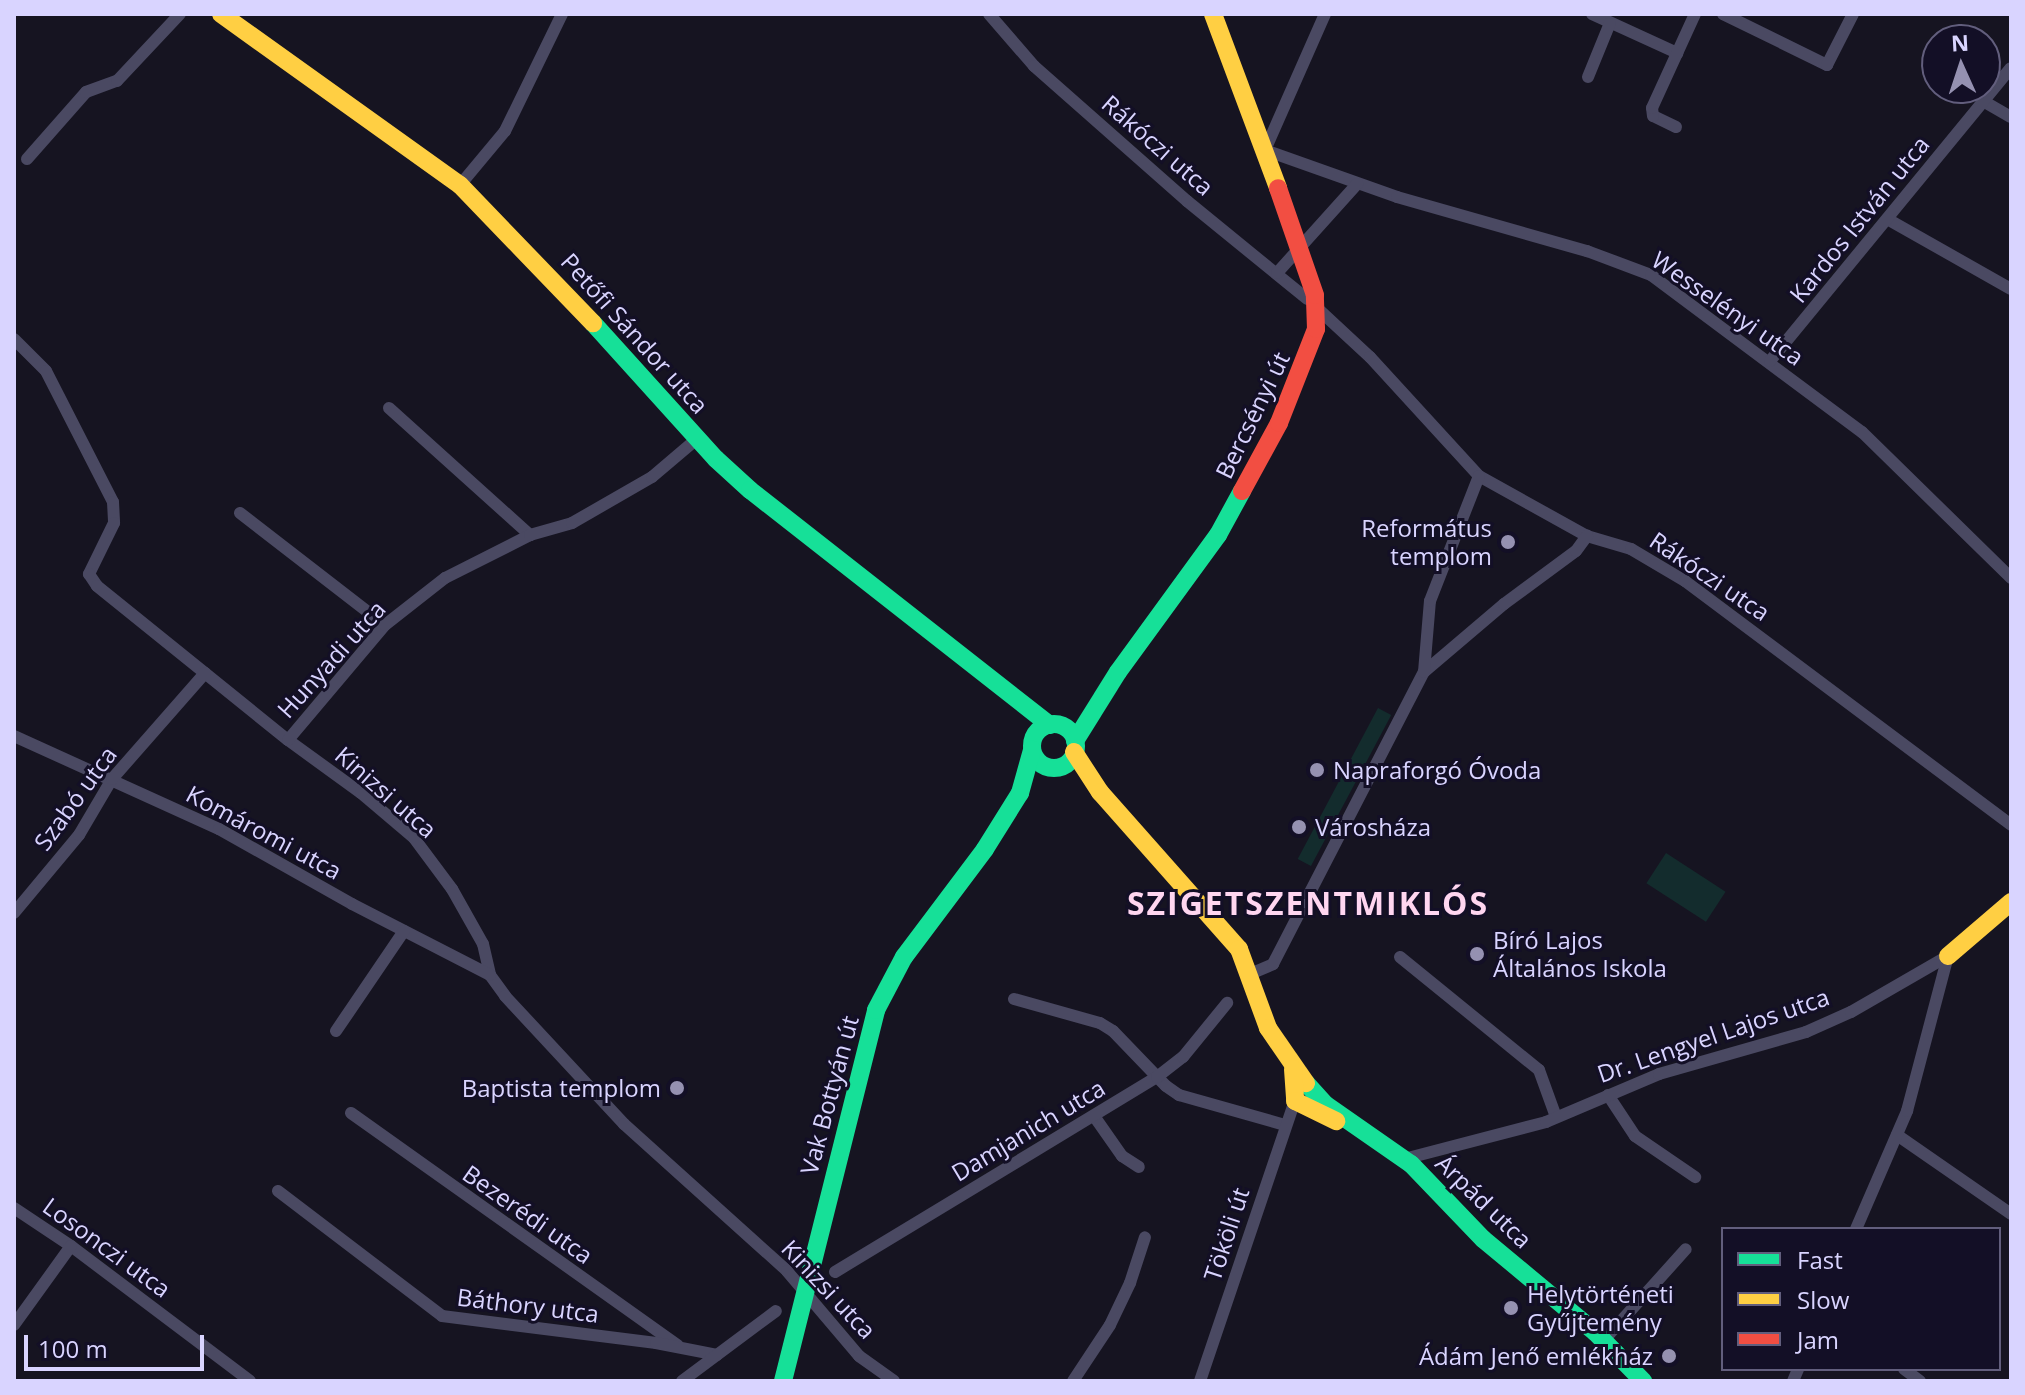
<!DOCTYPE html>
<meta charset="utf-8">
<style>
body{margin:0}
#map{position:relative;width:2025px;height:1395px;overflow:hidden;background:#161421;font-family:"Open Sans",sans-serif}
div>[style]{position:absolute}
.green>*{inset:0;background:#132c2d;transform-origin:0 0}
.street>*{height:12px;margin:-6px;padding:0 6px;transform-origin:6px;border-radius:6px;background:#4a4962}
.fast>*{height:18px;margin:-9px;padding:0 9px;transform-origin:9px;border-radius:9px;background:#16e098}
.fast>.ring{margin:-9px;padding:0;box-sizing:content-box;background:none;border:18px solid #16e098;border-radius:50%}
.slow>*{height:18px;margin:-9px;padding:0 9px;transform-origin:9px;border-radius:9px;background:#ffcf43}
.jam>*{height:18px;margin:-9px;padding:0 9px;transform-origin:9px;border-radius:9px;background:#f24e42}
.dots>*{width:22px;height:22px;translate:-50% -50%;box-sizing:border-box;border:4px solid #130f26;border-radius:50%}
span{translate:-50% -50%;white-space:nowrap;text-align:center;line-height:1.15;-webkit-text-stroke:6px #130f26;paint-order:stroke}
.street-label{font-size:24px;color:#d9d4ff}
.poi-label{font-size:24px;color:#d9d4ff}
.right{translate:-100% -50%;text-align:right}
.left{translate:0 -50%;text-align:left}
.district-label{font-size:32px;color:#ffd6f0;font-weight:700;letter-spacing:2px}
.frame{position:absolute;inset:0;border:16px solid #d9d4ff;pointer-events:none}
.legend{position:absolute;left:1721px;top:1227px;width:280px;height:144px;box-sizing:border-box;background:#130f26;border:2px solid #625e7d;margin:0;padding:10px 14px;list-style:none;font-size:24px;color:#d9d4ff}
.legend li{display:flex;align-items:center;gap:16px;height:40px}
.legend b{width:40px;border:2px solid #625e7d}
.north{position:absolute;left:1921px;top:24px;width:80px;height:80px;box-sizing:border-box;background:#130f26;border:2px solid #625e7d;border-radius:50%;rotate:357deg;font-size:22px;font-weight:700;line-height:32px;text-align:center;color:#d9d4ff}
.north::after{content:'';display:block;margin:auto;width:28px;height:36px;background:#9591b1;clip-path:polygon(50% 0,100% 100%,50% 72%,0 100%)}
.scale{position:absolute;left:24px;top:1335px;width:180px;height:36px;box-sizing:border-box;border:4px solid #d9d4ff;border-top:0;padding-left:10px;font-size:24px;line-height:28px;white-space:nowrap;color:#d9d4ff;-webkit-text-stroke:6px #130f26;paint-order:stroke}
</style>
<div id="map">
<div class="green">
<i style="left:1378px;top:708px;width:15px;height:171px;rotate:28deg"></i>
<i style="left:1666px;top:853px;width:71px;height:36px;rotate:33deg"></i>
</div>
<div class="street">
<i style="left:989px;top:14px;width:69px;rotate:49.1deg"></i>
<i style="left:1034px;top:66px;width:204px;rotate:41.4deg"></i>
<i style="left:1187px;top:201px;width:155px;rotate:39.2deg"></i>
<i style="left:1325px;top:14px;width:149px;rotate:113.8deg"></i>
<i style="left:1265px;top:150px;width:140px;rotate:19.6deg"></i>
<i style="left:1397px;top:197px;width:198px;rotate:15.9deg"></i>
<i style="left:1587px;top:251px;width:68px;rotate:20.6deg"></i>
<i style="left:1651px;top:275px;width:263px;rotate:36.7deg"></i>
<i style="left:1862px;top:432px;width:209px;rotate:44.4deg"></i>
<i style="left:1592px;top:14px;width:94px;rotate:24.6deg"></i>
<i style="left:1723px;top:14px;width:116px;rotate:26.1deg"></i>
<i style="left:1827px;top:65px;width:57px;rotate:-63deg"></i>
<i style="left:1588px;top:77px;width:58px;rotate:-67.8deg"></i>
<i style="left:1983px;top:101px;width:32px;rotate:30deg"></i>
<i style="left:1676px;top:127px;width:25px;rotate:-154deg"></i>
<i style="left:1653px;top:116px;width:8px;rotate:-97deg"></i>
<i style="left:1652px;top:108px;width:103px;rotate:-65.4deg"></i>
<i style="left:27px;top:159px;width:89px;rotate:-48.6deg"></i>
<i style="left:86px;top:92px;width:33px;rotate:-20deg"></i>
<i style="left:117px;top:81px;width:92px;rotate:-46.8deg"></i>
<i style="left:460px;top:185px;width:70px;rotate:-50.2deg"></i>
<i style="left:505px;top:131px;width:130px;rotate:-64deg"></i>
<i style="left:1889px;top:220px;width:140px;rotate:29.5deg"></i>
<i style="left:1277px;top:273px;width:120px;rotate:-48deg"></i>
<i style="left:1316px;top:307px;width:74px;rotate:42.8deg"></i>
<i style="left:1370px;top:357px;width:161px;rotate:47.5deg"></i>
<i style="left:1479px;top:476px;width:124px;rotate:29.1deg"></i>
<i style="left:1587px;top:536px;width:46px;rotate:16.5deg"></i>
<i style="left:1631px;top:549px;width:63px;rotate:30.7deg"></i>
<i style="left:1685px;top:581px;width:407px;rotate:36.8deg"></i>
<i style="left:14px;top:339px;width:45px;rotate:45deg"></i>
<i style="left:46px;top:371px;width:147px;rotate:62.9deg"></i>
<i style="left:113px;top:502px;width:21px;rotate:87deg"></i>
<i style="left:114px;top:523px;width:57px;rotate:116.1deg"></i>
<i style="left:89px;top:574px;width:14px;rotate:56deg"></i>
<i style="left:97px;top:586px;width:245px;rotate:38.9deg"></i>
<i style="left:288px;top:740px;width:90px;rotate:36deg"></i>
<i style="left:361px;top:793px;width:70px;rotate:40.3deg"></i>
<i style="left:414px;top:838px;width:64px;rotate:53.3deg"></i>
<i style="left:452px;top:889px;width:63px;rotate:60.6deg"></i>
<i style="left:483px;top:944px;width:32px;rotate:77deg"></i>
<i style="left:490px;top:975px;width:26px;rotate:54deg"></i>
<i style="left:505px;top:996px;width:175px;rotate:47.1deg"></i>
<i style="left:624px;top:1124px;width:219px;rotate:42deg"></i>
<i style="left:787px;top:1271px;width:111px;rotate:49.7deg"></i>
<i style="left:859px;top:1356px;width:43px;rotate:35.5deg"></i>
<i style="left:1770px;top:361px;width:379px;rotate:-50.6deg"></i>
<i style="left:389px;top:408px;width:190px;rotate:42deg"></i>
<i style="left:240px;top:513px;width:183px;rotate:37.7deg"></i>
<i style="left:1424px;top:672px;width:105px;rotate:-40.4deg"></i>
<i style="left:1504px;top:604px;width:89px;rotate:-36.4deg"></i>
<i style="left:1576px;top:551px;width:19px;rotate:-54deg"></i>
<i style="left:14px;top:736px;width:225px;rotate:24.4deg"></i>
<i style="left:219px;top:829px;width:153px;rotate:29.4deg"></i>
<i style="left:352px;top:904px;width:155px;rotate:27.2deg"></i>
<i style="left:288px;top:740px;width:150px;rotate:-49.9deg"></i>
<i style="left:385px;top:625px;width:76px;rotate:-38.1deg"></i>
<i style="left:445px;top:578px;width:95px;rotate:-26.8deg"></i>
<i style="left:530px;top:535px;width:44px;rotate:-15.9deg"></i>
<i style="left:572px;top:523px;width:92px;rotate:-29.9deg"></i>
<i style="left:652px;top:477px;width:60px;rotate:-40.3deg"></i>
<i style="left:14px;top:913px;width:102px;rotate:-50.2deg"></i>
<i style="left:79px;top:835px;width:65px;rotate:-59.5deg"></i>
<i style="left:112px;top:779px;width:141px;rotate:-48.7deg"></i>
<i style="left:1400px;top:957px;width:179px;rotate:39.1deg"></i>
<i style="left:1539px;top:1070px;width:50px;rotate:70.1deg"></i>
<i style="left:1250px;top:974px;width:25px;rotate:-23deg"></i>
<i style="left:1273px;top:964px;width:329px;rotate:-62.7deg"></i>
<i style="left:1424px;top:672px;width:71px;rotate:-85.2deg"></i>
<i style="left:1430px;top:601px;width:134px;rotate:-68.6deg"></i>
<i style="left:1014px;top:999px;width:89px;rotate:15.6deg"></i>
<i style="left:1100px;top:1023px;width:15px;rotate:32deg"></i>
<i style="left:1113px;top:1031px;width:76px;rotate:46.1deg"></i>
<i style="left:1166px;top:1086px;width:16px;rotate:35deg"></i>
<i style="left:1179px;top:1095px;width:110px;rotate:15.8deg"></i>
<i style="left:336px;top:1031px;width:121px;rotate:-55.8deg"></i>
<i style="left:1608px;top:1095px;width:49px;rotate:56.6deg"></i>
<i style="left:1635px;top:1136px;width:73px;rotate:34.3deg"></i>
<i style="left:351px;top:1113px;width:401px;rotate:35.4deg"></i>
<i style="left:1094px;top:1116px;width:49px;rotate:55deg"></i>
<i style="left:1122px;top:1156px;width:20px;rotate:33deg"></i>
<i style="left:1897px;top:1135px;width:139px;rotate:34.7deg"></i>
<i style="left:1404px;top:1159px;width:147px;rotate:-14.6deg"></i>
<i style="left:1546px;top:1122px;width:123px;rotate:-23deg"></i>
<i style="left:1659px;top:1074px;width:153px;rotate:-15.9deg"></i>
<i style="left:1806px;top:1032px;width:49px;rotate:-24deg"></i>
<i style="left:1851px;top:1012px;width:112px;rotate:-30deg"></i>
<i style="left:278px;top:1191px;width:206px;rotate:37.3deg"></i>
<i style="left:442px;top:1316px;width:216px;rotate:7.2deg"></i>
<i style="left:656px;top:1343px;width:62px;rotate:11.1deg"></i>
<i style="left:14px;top:1208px;width:69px;rotate:33.7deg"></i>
<i style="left:71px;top:1246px;width:224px;rotate:37deg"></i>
<i style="left:1856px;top:1229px;width:129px;rotate:-66.6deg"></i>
<i style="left:1907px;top:1111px;width:160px;rotate:-75.2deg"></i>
<i style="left:835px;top:1272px;width:376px;rotate:-31.2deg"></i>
<i style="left:1157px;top:1077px;width:33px;rotate:-38deg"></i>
<i style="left:1183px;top:1057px;width:70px;rotate:-50.8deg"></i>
<i style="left:14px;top:1325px;width:97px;rotate:-54.2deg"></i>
<i style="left:1604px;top:1340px;width:122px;rotate:-48deg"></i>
<i style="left:1904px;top:1369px;width:20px;rotate:37deg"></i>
<i style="left:682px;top:1381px;width:117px;rotate:-36.7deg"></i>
<i style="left:1073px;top:1381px;width:67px;rotate:-56.5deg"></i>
<i style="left:1110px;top:1325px;width:47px;rotate:-64.5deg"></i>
<i style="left:1130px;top:1283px;width:48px;rotate:-71.9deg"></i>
<i style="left:1200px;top:1381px;width:296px;rotate:-71.3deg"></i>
<i style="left:1793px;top:1381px;width:13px;rotate:-67deg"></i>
</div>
<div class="fast">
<i style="left:593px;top:323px;width:183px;rotate:47.9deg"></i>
<i style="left:716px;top:459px;width:46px;rotate:42.4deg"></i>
<i style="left:750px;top:490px;width:381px;rotate:38.1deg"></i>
<i class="ring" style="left:1032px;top:724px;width:26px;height:26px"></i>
<i style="left:1075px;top:741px;width:81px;rotate:-58.1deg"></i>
<i style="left:1118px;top:672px;width:170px;rotate:-53.9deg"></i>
<i style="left:1218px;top:535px;width:50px;rotate:-61.4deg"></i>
<i style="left:1306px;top:1083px;width:30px;rotate:48deg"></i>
<i style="left:1326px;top:1105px;width:103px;rotate:34.8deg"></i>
<i style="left:1411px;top:1164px;width:104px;rotate:46.2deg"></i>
<i style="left:1483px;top:1239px;width:146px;rotate:39.7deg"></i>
<i style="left:1595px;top:1332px;width:69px;rotate:45.6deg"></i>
<i style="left:783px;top:1381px;width:382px;rotate:-75.9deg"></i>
<i style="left:876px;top:1010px;width:60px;rotate:-62.2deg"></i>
<i style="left:904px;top:957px;width:135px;rotate:-53.1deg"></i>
<i style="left:985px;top:849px;width:66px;rotate:-58deg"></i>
<i style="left:1020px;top:793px;width:45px;rotate:-74.4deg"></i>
</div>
<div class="slow">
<i style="left:221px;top:14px;width:294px;rotate:35.6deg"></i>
<i style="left:460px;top:185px;width:192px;rotate:46.1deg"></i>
<i style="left:1213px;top:14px;width:186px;rotate:69.5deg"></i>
<i style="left:1074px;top:752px;width:48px;rotate:57deg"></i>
<i style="left:1100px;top:792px;width:210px;rotate:48.5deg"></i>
<i style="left:1239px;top:949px;width:84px;rotate:69.8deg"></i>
<i style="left:1268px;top:1028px;width:67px;rotate:55.4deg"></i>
<i style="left:1948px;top:956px;width:83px;rotate:-40.6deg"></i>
<i style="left:1293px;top:1069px;width:32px;rotate:86deg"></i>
<i style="left:1295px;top:1101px;width:46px;rotate:26deg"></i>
</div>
<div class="jam">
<i style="left:1242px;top:491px;width:77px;rotate:-61.4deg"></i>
<i style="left:1279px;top:423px;width:101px;rotate:-68.5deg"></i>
<i style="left:1316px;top:329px;width:34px;rotate:-92deg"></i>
<i style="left:1315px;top:295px;width:113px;rotate:-109.1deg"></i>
</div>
<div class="dots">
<i style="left:1508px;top:542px;background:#9591b1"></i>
<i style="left:1317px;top:770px;background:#9591b1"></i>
<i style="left:1299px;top:827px;background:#9591b1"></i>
<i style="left:1477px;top:954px;background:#9591b1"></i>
<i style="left:677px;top:1088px;background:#9591b1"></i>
<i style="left:1511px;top:1308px;background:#9591b1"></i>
<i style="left:1669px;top:1356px;background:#9591b1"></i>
</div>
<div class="street-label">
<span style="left:1158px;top:145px;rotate:41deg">Rákóczi utca</span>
<span style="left:1859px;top:219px;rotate:-51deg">Kardos István utca</span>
<span style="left:1728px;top:308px;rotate:35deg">Wesselényi utca</span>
<span style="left:635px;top:333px;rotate:48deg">Petőfi Sándor utca</span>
<span style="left:1252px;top:415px;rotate:-64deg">Bercsényi út</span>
<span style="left:1710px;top:576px;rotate:34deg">Rákóczi utca</span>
<span style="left:331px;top:659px;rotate:-48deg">Hunyadi utca</span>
<span style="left:386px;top:792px;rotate:41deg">Kinizsi utca</span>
<span style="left:75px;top:798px;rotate:-54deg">Szabó utca</span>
<span style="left:264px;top:832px;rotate:28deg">Komáromi utca</span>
<span style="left:1713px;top:1035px;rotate:-19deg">Dr. Lengyel Lajos utca</span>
<span style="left:829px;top:1095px;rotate:-75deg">Vak Bottyán út</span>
<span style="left:1028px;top:1130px;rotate:-31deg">Damjanich utca</span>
<span style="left:1484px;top:1201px;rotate:44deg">Árpád utca</span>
<span style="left:528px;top:1214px;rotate:35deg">Bezerédi utca</span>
<span style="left:1226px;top:1234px;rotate:-72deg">Tököli út</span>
<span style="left:107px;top:1247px;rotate:36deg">Losonczi utca</span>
<span style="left:829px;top:1289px;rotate:47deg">Kinizsi utca</span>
<span style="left:528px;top:1305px;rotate:7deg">Báthory utca</span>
</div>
<div class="poi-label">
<span class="right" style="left:1492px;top:542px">Református<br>templom</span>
<span class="left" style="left:1333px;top:770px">Napraforgó Óvoda</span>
<span class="left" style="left:1315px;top:827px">Városháza</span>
<span class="left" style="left:1493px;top:954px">Bíró Lajos<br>Általános Iskola</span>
<span class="right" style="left:661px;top:1088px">Baptista templom</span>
<span class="left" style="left:1527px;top:1308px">Helytörténeti<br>Gyűjtemény</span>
<span class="right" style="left:1653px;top:1356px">Ádám Jenő emlékház</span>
</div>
<div class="district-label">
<span style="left:1308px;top:903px">SZIGETSZENTMIKLÓS</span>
</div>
<div class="frame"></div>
<ul class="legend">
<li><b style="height:10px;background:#16e098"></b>Fast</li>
<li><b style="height:10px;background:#ffcf43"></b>Slow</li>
<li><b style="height:10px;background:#f24e42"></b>Jam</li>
</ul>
<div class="north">N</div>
<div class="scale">100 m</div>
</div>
